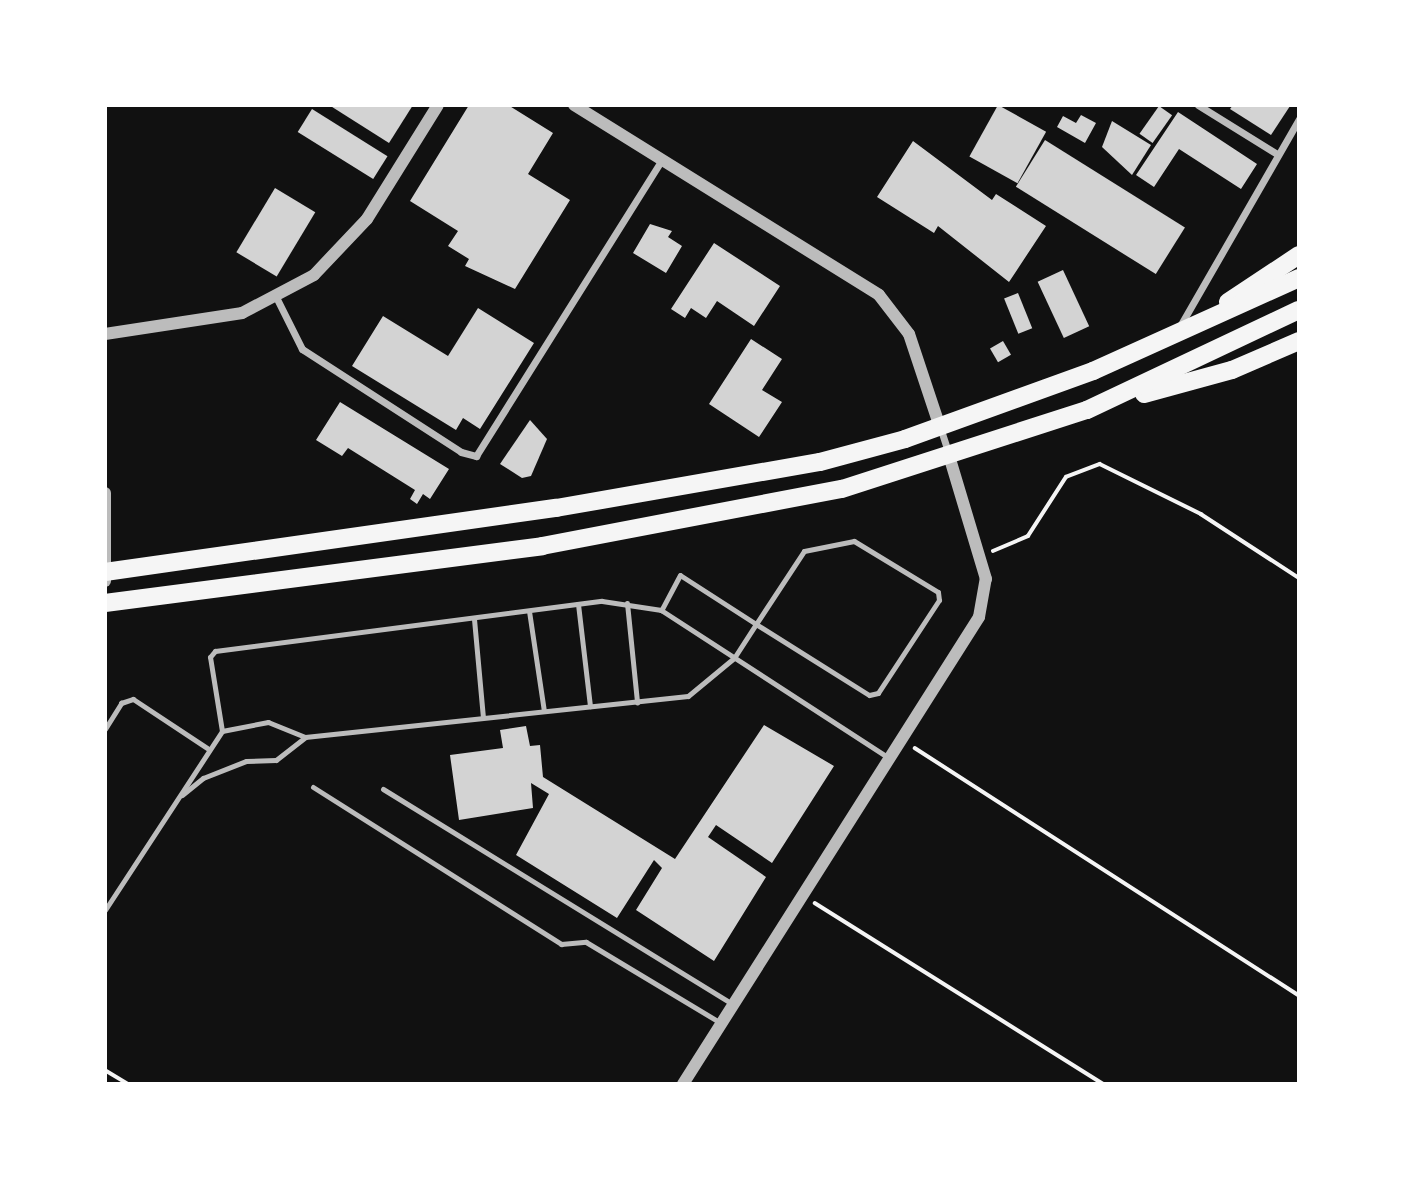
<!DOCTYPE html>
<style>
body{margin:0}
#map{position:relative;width:1404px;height:1189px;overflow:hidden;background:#111;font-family:Manrope,sans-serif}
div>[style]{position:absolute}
.building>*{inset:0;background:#d3d3d3;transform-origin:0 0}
.path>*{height:3.5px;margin:-1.75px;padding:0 1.75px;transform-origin:1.75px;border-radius:1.75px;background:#f5f5f5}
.service>*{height:5px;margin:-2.5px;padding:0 2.5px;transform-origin:2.5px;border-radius:2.5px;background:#bcbcbc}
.minor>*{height:7px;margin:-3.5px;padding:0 3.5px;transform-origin:3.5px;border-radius:3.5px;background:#bcbcbc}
.tertiary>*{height:12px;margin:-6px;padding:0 6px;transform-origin:6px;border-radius:6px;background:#bcbcbc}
.trunk>*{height:18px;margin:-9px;padding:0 9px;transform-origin:9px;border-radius:9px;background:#f5f5f5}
span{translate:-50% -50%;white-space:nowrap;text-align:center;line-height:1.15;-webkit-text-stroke:5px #fff;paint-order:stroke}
.frame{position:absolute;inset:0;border:107px solid #fff;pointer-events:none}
</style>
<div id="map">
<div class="building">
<i style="clip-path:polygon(329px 105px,413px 105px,389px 143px)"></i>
<i style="clip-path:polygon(469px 105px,508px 105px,553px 133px,528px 174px,570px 200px,515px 289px,465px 266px,469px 259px,448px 246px,458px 231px,410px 201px)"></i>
<i style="left:998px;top:105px;width:55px;height:59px;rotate:29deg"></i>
<i style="clip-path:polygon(1233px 105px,1289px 105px,1290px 106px,1271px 135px,1230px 109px)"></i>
<i style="left:1159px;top:106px;width:16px;height:34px;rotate:35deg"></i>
<i style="left:312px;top:109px;width:89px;height:27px;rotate:32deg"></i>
<i style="clip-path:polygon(1178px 112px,1257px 164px,1241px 189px,1179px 149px,1154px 187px,1136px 175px)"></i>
<i style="clip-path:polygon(1081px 115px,1096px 123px,1085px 143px,1057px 127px,1063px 116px,1076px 123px)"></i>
<i style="clip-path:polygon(1112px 121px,1151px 145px,1132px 175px,1102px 147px)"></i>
<i style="left:1045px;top:140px;width:165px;height:55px;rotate:32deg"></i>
<i style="clip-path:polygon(913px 141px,992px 200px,996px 194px,1046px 226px,1009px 282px,938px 226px,934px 233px,877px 197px)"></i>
<i style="left:275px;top:188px;width:47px;height:75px;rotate:31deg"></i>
<i style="clip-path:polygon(650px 224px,672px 231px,668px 237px,682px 246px,666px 273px,633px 253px)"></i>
<i style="clip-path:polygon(714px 243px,780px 286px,754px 326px,717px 301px,706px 318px,691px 308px,685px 318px,671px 309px)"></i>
<i style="left:1063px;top:270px;width:62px;height:28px;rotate:65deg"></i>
<i style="left:1018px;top:293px;width:38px;height:15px;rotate:68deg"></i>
<i style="clip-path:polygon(478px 308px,534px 343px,480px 429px,463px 418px,456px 430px,352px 366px,383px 316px,448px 356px)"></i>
<i style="clip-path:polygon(751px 339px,782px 359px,762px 390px,782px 402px,759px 437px,709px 404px)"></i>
<i style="left:1003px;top:341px;width:16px;height:15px;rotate:60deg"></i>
<i style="clip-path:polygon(340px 402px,449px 469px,430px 499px,423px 494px,417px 504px,410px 499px,415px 490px,348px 448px,342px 456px,316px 440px)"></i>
<i style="clip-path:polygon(530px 420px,547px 439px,531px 476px,522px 478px,500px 464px)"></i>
<i style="clip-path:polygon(764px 725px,834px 766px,772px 863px,716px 825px,708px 837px,766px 877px,714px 961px,636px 910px,662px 868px,654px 860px,617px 918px,516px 855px,549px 794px,531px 783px,533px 808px,459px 820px,450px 755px,503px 748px,500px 730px,526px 726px,530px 746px,540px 745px,543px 777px,675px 859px)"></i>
</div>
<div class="path">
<i style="left:993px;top:551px;width:38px;rotate:-23deg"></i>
<i style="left:1028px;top:536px;width:70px;rotate:-57.2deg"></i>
<i style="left:1066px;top:477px;width:36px;rotate:-21deg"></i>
<i style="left:1100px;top:464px;width:113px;rotate:26.3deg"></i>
<i style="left:1201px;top:514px;width:117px;rotate:33.1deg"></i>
<i style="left:915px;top:748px;width:457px;rotate:32.8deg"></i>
<i style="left:815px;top:903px;width:341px;rotate:32.1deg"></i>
<i style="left:105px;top:1070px;width:27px;rotate:31deg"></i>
</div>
<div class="service">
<i style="left:627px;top:603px;width:100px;rotate:84.2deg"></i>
<i style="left:578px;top:604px;width:103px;rotate:83.3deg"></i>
<i style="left:529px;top:611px;width:101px;rotate:81.5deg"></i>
<i style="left:474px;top:619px;width:98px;rotate:84.8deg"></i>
<i style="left:105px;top:729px;width:31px;rotate:-58deg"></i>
<i style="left:121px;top:703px;width:13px;rotate:-18deg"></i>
<i style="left:133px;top:699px;width:89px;rotate:33.5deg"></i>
<i style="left:222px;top:731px;width:75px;rotate:-99.2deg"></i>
<i style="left:210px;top:657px;width:8px;rotate:-50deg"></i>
<i style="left:215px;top:651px;width:390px;rotate:-7.4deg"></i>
<i style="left:602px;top:601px;width:60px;rotate:8.7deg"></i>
<i style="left:661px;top:610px;width:272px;rotate:33deg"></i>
<i style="left:313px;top:787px;width:294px;rotate:32.3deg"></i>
<i style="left:561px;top:944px;width:25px;rotate:-5deg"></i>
<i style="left:586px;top:942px;width:157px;rotate:31deg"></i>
<i style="left:383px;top:789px;width:411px;rotate:31.6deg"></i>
<i style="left:182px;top:795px;width:27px;rotate:-39deg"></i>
<i style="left:203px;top:778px;width:46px;rotate:-21.6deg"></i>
<i style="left:246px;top:761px;width:30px;rotate:-2deg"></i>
<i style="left:276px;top:760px;width:37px;rotate:-38deg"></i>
<i style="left:105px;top:910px;width:214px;rotate:-56.8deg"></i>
<i style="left:222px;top:731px;width:47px;rotate:-11.1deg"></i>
<i style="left:268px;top:722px;width:40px;rotate:22deg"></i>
<i style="left:305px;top:737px;width:385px;rotate:-6.1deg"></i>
<i style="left:688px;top:696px;width:60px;rotate:-39.6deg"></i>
<i style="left:734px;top:658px;width:40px;rotate:-57.1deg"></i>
<i style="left:756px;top:624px;width:87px;rotate:-56.7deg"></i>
<i style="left:804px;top:551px;width:51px;rotate:-11.3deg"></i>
<i style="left:854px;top:541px;width:98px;rotate:31.3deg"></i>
<i style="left:938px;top:592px;width:8px;rotate:83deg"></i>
<i style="left:939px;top:600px;width:111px;rotate:123.3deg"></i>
<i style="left:878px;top:693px;width:9px;rotate:167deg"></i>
<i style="left:869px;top:695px;width:133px;rotate:-147.9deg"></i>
<i style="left:756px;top:624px;width:90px;rotate:-147.2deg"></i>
<i style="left:680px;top:575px;width:40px;rotate:118deg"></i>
</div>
<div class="minor">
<i style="left:1198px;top:105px;width:93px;rotate:31.8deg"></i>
<i style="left:277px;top:299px;width:56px;rotate:63.4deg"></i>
<i style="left:302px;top:349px;width:189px;rotate:32.9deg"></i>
<i style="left:461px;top:452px;width:16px;rotate:15deg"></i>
<i style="left:476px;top:456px;width:350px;rotate:-57.9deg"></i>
<i style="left:1180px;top:326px;width:239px;rotate:-60.1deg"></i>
<i style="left:940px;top:427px;width:29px;rotate:72deg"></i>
</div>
<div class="tertiary">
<i style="left:574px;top:105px;width:359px;rotate:31.9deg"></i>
<i style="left:879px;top:295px;width:49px;rotate:52.4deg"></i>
<i style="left:909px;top:334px;width:98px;rotate:71.6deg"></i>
<i style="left:105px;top:334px;width:139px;rotate:-8.7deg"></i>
<i style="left:242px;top:313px;width:81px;rotate:-27.8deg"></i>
<i style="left:314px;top:275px;width:77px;rotate:-46.6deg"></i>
<i style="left:367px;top:219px;width:134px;rotate:-58.1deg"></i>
<i style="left:105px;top:493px;width:88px;rotate:90deg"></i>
<i style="left:683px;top:1084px;width:553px;rotate:-57.63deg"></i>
<i style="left:979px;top:617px;width:39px;rotate:-80deg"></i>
<i style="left:986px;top:579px;width:128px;rotate:-106.7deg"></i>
</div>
<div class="trunk">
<i style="left:1228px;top:302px;width:85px;rotate:-33.5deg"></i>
<i style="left:1144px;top:394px;width:91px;rotate:-15.3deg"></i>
<i style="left:1232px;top:370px;width:73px;rotate:-23.4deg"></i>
<i style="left:105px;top:572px;width:456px;rotate:-8.1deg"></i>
<i style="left:556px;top:508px;width:268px;rotate:-9.9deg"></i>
<i style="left:820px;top:462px;width:88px;rotate:-15.1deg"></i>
<i style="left:905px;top:439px;width:200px;rotate:-19.9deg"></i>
<i style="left:1093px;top:371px;width:226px;rotate:-24.3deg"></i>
<i style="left:105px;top:603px;width:441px;rotate:-7.4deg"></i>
<i style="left:542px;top:546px;width:305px;rotate:-10.8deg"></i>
<i style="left:842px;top:489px;width:257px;rotate:-17.9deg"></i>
<i style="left:1087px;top:410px;width:234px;rotate:-25.3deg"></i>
</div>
<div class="frame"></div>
</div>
